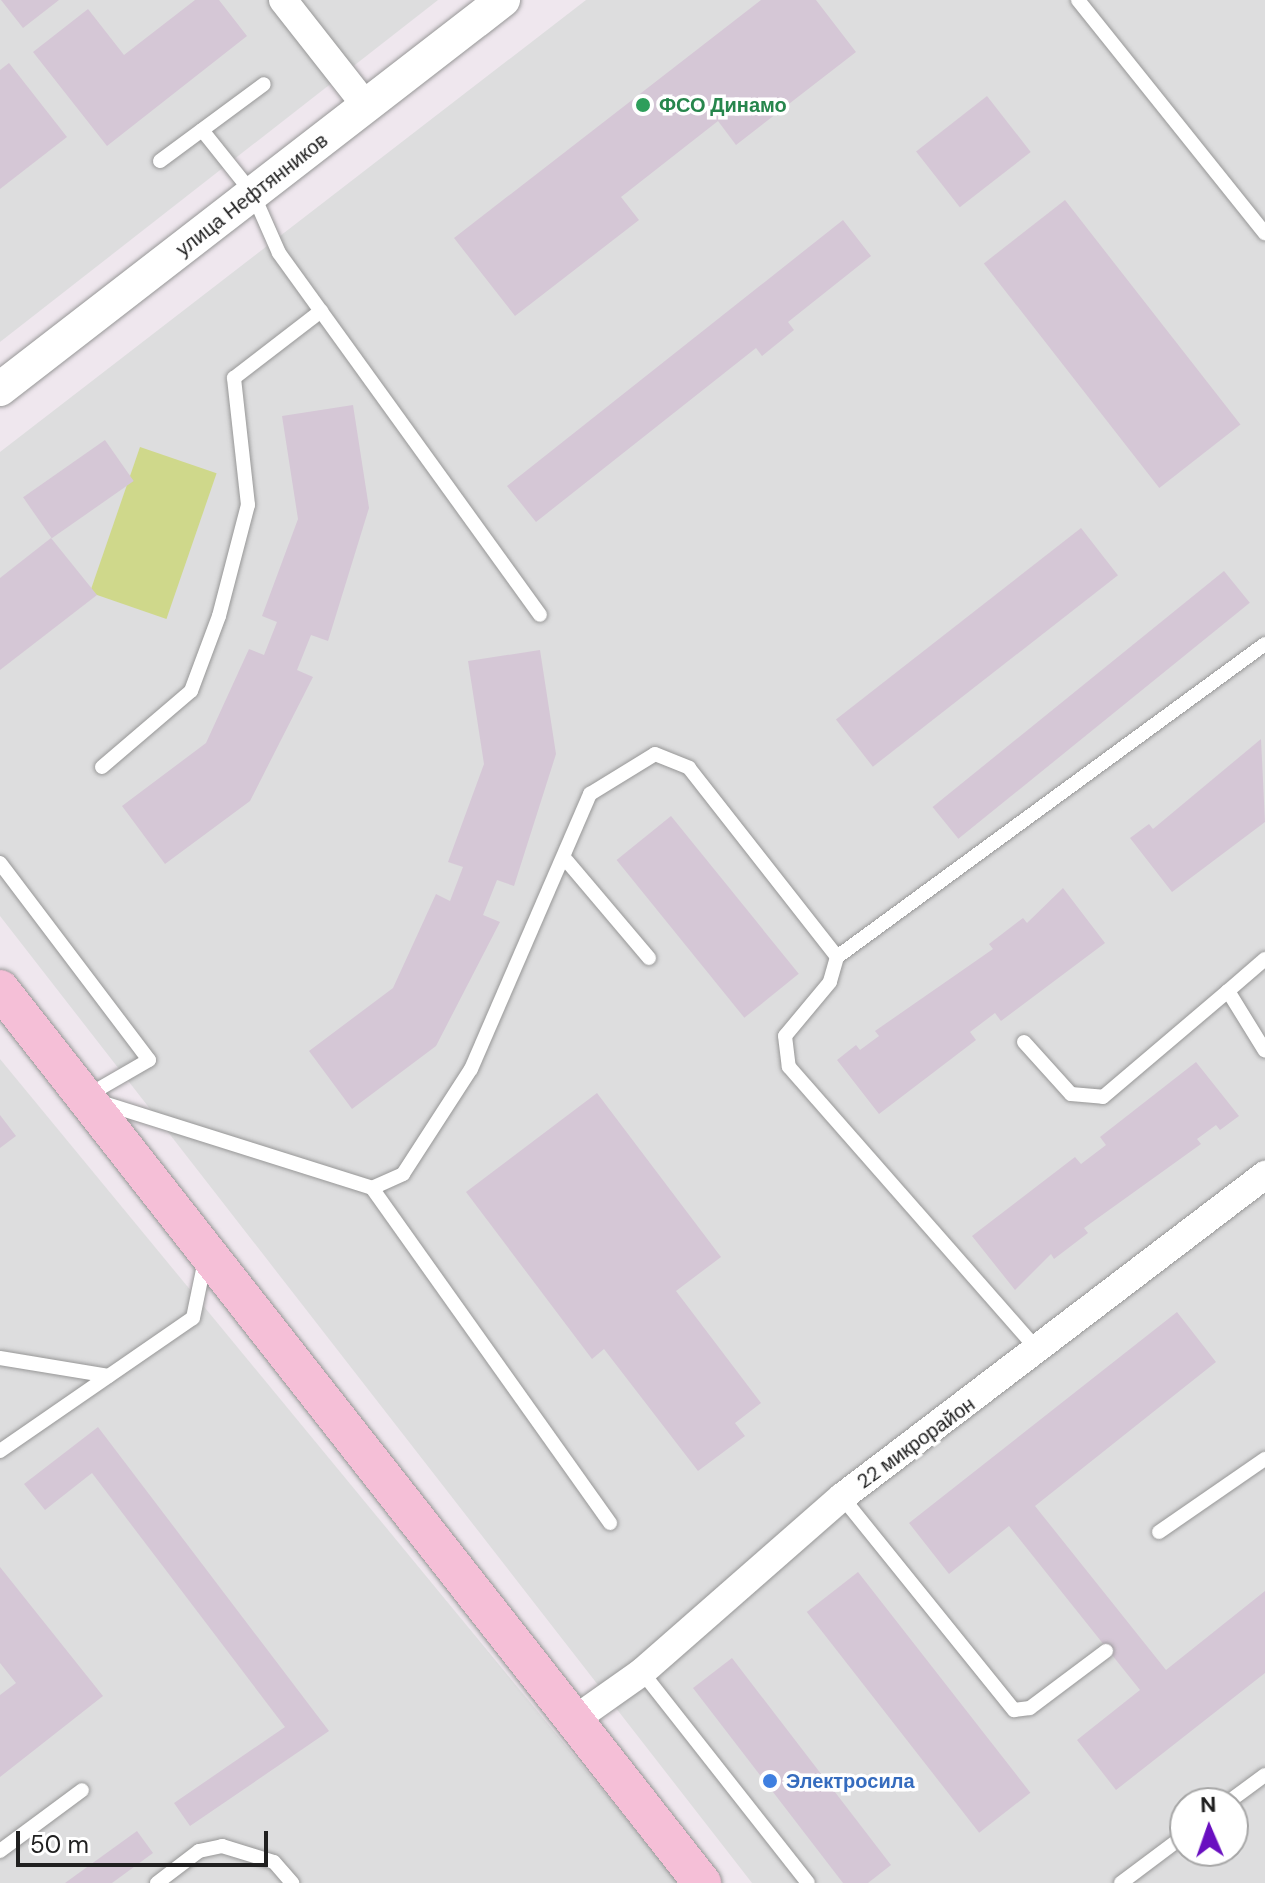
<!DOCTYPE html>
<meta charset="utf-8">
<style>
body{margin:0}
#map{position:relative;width:1265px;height:1883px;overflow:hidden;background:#efe7ee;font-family:"DM Sans",sans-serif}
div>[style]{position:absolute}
.residential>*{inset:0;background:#ddddde}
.pitch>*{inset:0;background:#cfd88b;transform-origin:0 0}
.building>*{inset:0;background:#d5c7d6;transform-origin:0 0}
.roads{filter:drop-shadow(0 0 2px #979797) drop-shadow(0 0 2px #979797)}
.service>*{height:14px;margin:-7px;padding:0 7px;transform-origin:7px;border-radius:7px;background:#fff}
.minor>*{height:28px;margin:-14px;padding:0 14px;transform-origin:14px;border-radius:14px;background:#fff}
.tertiary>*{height:34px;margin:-17px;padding:0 17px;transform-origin:17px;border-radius:17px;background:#fff}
.secondary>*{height:38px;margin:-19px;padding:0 19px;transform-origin:19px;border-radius:19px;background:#f5bfd7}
.dots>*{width:22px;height:22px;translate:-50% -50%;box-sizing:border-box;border:4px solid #fff;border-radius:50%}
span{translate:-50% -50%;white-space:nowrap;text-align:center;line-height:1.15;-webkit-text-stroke:7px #fff;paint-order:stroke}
.leisure-label{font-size:20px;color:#27864d;font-weight:700}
.left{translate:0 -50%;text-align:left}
.street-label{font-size:20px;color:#202020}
.shop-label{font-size:20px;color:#366cbe;font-weight:700}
.north{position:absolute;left:1169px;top:1787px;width:80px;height:80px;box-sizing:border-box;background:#fff;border:2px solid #a6a6a6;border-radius:50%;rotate:358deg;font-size:22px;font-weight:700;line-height:32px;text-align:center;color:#202020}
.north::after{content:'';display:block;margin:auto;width:28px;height:36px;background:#690fc0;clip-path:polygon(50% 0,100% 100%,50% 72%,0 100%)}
.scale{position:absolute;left:16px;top:1831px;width:252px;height:36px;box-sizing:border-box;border:4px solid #202020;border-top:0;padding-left:10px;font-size:24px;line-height:28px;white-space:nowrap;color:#202020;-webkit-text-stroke:6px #fff;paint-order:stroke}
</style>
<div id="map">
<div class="residential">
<i style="clip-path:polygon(0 0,438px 0,0 342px)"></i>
<i style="clip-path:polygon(evenodd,586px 0,1265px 0,1265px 1883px,752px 1883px,0 916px,0 452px,586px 0,1185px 1803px,1233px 1803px,1233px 1851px,1185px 1851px,1185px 1803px)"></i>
<i style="clip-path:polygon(0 1059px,679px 1883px,0 1883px)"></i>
</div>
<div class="pitch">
<i style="left:140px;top:447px;width:81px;height:154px;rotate:19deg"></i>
</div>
<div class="building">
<i style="clip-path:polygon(1px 0,59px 0,23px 28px)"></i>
<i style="clip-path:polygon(195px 0,219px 0,247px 36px,107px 146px,33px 52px,88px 9px,124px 55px)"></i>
<i style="clip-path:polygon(761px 0,816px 0,856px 52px,736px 145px,718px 121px,621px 197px,639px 220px,515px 316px,454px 238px)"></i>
<i style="clip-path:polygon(9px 63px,67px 137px,0 189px,0 70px)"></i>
<i style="left:987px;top:96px;width:71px;height:90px;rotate:52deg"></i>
<i style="left:1065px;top:200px;width:285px;height:103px;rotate:52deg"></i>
<i style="clip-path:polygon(843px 220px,871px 256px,788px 322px,794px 330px,762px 356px,756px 348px,536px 522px,507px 486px)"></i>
<i style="clip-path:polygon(353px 405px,369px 508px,328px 641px,311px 635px,297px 670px,313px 677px,250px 801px,165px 864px,122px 806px,206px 743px,249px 649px,264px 655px,277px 622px,262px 616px,298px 519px,282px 416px)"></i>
<i style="left:105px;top:440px;width:50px;height:100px;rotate:55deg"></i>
<i style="left:1081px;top:528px;width:60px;height:311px;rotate:52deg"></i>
<i style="clip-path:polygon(51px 538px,97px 595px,0 670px,0 578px)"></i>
<i style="left:1224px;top:571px;width:41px;height:375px;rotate:51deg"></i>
<i style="clip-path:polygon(540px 650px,556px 754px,514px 886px,497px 880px,483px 915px,500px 922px,436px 1046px,352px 1109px,309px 1051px,393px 988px,436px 894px,450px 901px,463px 867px,448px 862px,484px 764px,468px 661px)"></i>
<i style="clip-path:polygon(1261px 739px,1265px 822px,1172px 892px,1130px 838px,1149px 824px,1153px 829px)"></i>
<i style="left:671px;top:816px;width:203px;height:70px;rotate:51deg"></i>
<i style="clip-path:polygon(1063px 888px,1105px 943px,1001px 1021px,995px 1013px,970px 1032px,976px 1040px,879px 1114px,837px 1060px,856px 1045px,860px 1050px,879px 1036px,875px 1031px,993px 949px,989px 944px,1023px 918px,1027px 923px)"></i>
<i style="clip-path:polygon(1196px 1062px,1239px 1116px,1220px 1130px,1216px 1125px,1197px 1139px,1201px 1144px,1084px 1228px,1088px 1233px,1054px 1259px,1051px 1254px,1015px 1290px,972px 1236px,1075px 1157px,1081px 1164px,1106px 1145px,1100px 1137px)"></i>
<i style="clip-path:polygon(597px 1093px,721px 1257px,676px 1291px,761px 1403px,735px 1423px,745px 1436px,698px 1471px,604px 1349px,592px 1359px,466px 1192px)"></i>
<i style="clip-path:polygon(0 1115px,16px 1136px,0 1148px)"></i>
<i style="clip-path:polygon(1177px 1312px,1216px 1362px,1035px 1506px,1166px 1670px,1265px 1591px,1265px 1673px,1116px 1790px,1077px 1740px,1140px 1690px,1009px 1526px,949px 1574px,909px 1523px)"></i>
<i style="clip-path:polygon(98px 1427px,329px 1731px,190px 1826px,174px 1803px,285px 1727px,92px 1473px,45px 1510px,24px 1484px)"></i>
<i style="clip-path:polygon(0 1567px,103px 1696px,0 1777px,0 1695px,16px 1683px,0 1663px)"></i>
<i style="left:858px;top:1572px;width:280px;height:65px;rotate:52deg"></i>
<i style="clip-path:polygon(732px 1658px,891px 1865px,868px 1883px,843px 1883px,693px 1688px)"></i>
<i style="clip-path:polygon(137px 1831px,153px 1853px,112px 1883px,65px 1883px)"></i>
</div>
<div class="roads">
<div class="service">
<i style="left:1078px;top:0;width:299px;rotate:51.3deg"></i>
<i style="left:202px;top:130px;width:82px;rotate:51.4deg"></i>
<i style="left:253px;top:194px;width:64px;rotate:66.2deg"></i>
<i style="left:279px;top:253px;width:446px;rotate:54.2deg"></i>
<i style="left:160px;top:161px;width:129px;rotate:-36.5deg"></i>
<i style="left:102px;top:767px;width:117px;rotate:-40.5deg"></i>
<i style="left:191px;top:691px;width:80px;rotate:-69.5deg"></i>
<i style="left:219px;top:616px;width:115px;rotate:-75.4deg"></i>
<i style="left:248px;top:505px;width:128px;rotate:-96.3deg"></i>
<i style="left:234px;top:378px;width:110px;rotate:-37.6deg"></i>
<i style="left:567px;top:861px;width:127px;rotate:49.8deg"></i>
<i style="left:0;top:863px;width:247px;rotate:52.9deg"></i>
<i style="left:149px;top:1060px;width:74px;rotate:150deg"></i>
<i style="left:837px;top:957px;width:530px;rotate:-36.18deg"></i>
<i style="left:1228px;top:991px;width:49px;rotate:-40.9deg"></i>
<i style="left:1024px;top:1042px;width:70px;rotate:47.9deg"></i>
<i style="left:1071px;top:1094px;width:32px;rotate:5deg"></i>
<i style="left:1103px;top:1097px;width:164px;rotate:-40.3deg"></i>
<i style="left:1228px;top:991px;width:70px;rotate:58.3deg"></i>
<i style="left:100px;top:1102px;width:285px;rotate:17.5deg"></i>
<i style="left:372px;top:1188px;width:34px;rotate:-24deg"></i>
<i style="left:403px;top:1174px;width:125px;rotate:-57.1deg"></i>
<i style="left:471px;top:1069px;width:300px;rotate:-66.6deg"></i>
<i style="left:590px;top:794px;width:76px;rotate:-31.6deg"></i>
<i style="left:655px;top:754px;width:37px;rotate:22deg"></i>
<i style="left:689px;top:768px;width:240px;rotate:51.9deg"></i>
<i style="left:837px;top:957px;width:26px;rotate:106deg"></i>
<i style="left:830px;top:982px;width:70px;rotate:129.8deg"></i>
<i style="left:785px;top:1036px;width:31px;rotate:83deg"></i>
<i style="left:789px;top:1067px;width:379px;rotate:48.7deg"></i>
<i style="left:372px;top:1188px;width:411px;rotate:54.6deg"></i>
<i style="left:0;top:1358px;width:110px;rotate:9.4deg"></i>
<i style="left:0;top:1451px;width:234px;rotate:-34.6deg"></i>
<i style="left:193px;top:1318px;width:59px;rotate:-78.3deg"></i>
<i style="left:842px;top:1497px;width:274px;rotate:51.1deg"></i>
<i style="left:1014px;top:1710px;width:16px;rotate:-7deg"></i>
<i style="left:1030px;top:1708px;width:95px;rotate:-36.9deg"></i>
<i style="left:1159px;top:1532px;width:129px;rotate:-34.6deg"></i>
<i style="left:642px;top:1672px;width:268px;rotate:51.8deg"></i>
<i style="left:1227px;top:1803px;width:47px;rotate:-36.4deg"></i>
<i style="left:0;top:1851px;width:102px;rotate:-36.6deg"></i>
<i style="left:157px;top:1883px;width:53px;rotate:-37.3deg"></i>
<i style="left:199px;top:1851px;width:24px;rotate:-12deg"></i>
<i style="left:222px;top:1846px;width:54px;rotate:17.1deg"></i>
<i style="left:274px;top:1862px;width:28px;rotate:49deg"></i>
<i style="left:1121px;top:1883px;width:80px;rotate:-36.9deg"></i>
</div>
<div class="minor">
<i style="left:283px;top:0;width:135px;rotate:51.9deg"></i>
<i style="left:574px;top:1720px;width:83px;rotate:-35.2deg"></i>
<i style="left:642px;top:1672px;width:266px;rotate:-41.2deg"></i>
<i style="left:842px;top:1497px;width:532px;rotate:-37.28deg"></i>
</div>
<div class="tertiary">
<i style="left:0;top:389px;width:636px;rotate:-37.72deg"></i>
</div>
<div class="secondary">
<i style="left:0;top:989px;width:1137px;rotate:51.86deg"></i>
</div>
</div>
<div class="dots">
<i style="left:643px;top:105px;background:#2e9e5b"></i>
<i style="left:770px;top:1781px;background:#3f7fe0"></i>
</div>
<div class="leisure-label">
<span class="left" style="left:659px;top:105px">ФСО Динамо</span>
</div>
<div class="street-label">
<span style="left:252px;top:195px;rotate:-38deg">улица Нефтянников</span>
<span style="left:916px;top:1443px;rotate:-36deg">22 микрорайон</span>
</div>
<div class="shop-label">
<span class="left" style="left:786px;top:1781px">Электросила</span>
</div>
<div class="north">N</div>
<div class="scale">50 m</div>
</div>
